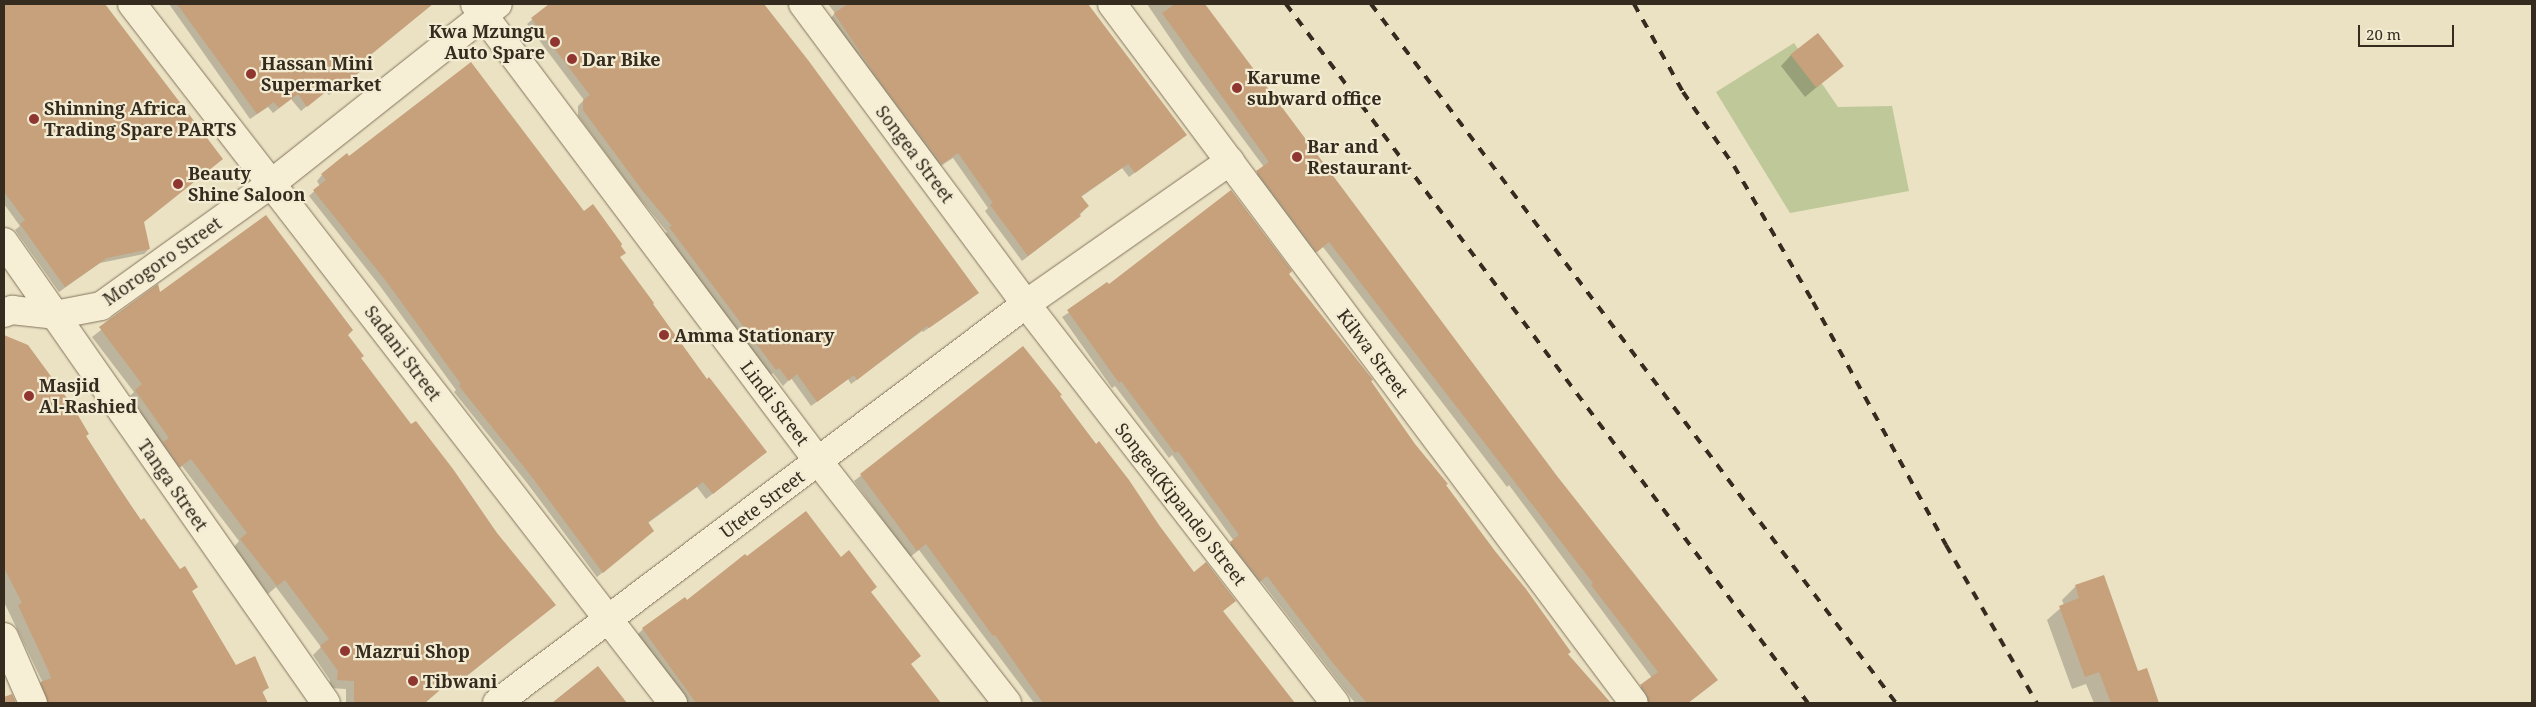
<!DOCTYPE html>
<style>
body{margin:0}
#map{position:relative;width:2536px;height:707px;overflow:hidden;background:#ebe2c4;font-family:"Noto Serif",serif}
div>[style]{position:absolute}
.green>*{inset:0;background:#bfc899}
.shadow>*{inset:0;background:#0003}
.building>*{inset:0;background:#c6a17c;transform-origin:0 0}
.roads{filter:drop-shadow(0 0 1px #84745c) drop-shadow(0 0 1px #84745c)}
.street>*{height:28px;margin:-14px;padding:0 14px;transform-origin:14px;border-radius:14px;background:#f6efd6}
.rail>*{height:4px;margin-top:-2px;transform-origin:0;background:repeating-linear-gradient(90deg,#352b1f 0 9px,transparent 0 18px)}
.dots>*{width:14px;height:14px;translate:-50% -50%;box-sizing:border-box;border:2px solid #f3ecd3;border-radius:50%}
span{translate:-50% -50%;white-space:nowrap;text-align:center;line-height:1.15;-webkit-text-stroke:4.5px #f3ecd3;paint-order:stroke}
.poi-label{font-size:18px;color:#352b1f;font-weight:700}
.right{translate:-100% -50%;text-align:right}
.left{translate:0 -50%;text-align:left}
.street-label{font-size:18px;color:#352b1f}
.frame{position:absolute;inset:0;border:5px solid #352b1f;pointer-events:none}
.scale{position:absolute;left:2358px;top:25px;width:96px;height:22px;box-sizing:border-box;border:2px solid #352b1f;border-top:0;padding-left:6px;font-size:15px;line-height:18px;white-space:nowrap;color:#352b1f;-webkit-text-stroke:4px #f3ecd3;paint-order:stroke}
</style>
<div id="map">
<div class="green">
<i style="clip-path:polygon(1794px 43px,1838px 107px,1892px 106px,1909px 191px,1790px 213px,1716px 92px)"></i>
</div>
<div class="shadow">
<i style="clip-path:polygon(4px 4px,103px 4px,221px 159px,143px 222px,149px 249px,144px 254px,100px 263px,59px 292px,15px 230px,20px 226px,4px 204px)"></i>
<i style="clip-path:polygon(169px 4px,429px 4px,430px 5px,367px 57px,371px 63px,365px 68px,329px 95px,325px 91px,301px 111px,291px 99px,273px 113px,268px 107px,250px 119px)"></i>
<i style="clip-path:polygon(551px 4px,763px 4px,807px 60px,972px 298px,923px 332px,922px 331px,851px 384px,848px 379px,811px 406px,791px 378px,783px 386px,773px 373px,770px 375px,665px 234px,667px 232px,633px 190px,578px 116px,578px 106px,584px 100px,527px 24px)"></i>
<i style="clip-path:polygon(828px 4px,1086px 4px,1185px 135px,1129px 177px,1122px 168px,1081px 197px,1088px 206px,1074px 221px,1022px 261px,985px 211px,988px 208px,953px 158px,936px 169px,830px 19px,835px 13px)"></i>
<i style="clip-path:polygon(1147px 4px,1204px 4px,1556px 476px,1716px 680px,1710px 686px,1688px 703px,1642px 703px,1635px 692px,1652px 678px,1509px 485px,1507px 487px,1323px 247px,1310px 257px,1252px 178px,1264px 167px,1189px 66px)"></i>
<i style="clip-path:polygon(1791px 55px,1842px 66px,1805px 97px,1781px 66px)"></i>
<i style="clip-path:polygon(349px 158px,619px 258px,760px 457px,706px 499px,697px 487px,648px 523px,647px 536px,597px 577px,527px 483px,454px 392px,456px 390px,380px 286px,309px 196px,320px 186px,317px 181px,322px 175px)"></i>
<i style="clip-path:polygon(1288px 274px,1369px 381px,1567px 655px,1609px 703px,1355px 703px,1261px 581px,1254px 586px,1226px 549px,1234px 541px,1172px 455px,1169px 458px,1115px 386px,1112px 388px,1062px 317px,1109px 286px)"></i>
<i style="clip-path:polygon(158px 286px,160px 294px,346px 335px,360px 358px,411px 426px,554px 605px,451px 689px,447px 684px,424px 703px,346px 703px,346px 689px,329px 688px,330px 680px,313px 655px,321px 647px,276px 587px,268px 594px,233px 548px,239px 541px,182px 466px,171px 474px,127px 399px,134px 392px,92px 337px)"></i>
<i style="clip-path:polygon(4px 337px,27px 346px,141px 521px,180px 571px,197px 587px,191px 592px,235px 667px,268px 687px,262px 693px,266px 703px,37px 703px,33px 691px,42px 681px,4px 602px)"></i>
<i style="clip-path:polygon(1023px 348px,1194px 573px,1234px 601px,1222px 612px,1293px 703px,1034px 703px,919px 550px,910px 557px,854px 481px)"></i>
<i style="clip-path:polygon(2103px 577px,2137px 673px,2146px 670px,2158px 703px,2094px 703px,2086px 684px,2072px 689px,2047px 620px,2064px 605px,2062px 600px,2075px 587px)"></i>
<i style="clip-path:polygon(870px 593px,910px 665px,940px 703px,684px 703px,636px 636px,643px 629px,686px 602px)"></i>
<i style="clip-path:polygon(598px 667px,626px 703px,552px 703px)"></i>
</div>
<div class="building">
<i style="clip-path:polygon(4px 4px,105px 4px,223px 159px,144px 222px,150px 249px,107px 258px,65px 287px,20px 224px,25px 220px,4px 192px)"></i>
<i style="clip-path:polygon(177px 4px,433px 4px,368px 57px,372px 63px,335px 90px,332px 87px,307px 107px,298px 94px,279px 108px,274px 102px,257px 114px)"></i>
<i style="clip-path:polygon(549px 4px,764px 4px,808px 60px,979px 293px,929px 328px,927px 326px,857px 380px,854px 375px,817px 402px,797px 374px,789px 381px,779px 368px,776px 370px,669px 227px,672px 226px,642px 190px,583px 110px,583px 100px,590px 95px,531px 18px)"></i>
<i style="clip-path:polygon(848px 4px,1088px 4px,1187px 135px,1135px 173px,1128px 164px,1081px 196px,1089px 206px,1079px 214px,1081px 216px,1028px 256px,990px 205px,993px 203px,958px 153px,942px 164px,878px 79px,834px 13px)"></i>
<i style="clip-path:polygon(1175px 4px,1205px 4px,1557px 476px,1718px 680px,1688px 703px,1649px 703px,1647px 694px,1640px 685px,1658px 672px,1591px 585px,1593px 583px,1329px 242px,1317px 252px,1256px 171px,1269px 162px,1162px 13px)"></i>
<i style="left:1818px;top:33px;width:42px;height:35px;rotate:52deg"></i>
<i style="clip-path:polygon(471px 62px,584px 211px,593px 204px,622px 244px,621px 246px,626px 253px,620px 257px,654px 303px,653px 304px,707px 379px,709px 377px,767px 452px,713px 494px,703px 482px,648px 522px,654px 531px,603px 573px,532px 477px,459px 386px,461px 384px,386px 281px,313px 190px,326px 180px,321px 174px,347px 153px,349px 156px)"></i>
<i style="clip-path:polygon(1231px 190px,1292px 271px,1289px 274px,1373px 380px,1371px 381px,1415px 444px,1448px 484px,1446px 485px,1495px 551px,1526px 589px,1571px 652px,1568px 654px,1611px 703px,1367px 703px,1332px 662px,1267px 576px,1261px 581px,1230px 542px,1239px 535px,1178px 451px,1175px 453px,1121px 381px,1119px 383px,1067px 310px,1107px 282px,1109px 284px)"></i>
<i style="clip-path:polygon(266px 215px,353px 330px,348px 335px,364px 356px,361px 358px,411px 424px,416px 421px,453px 469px,497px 533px,556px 605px,460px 681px,456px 676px,425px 703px,354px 703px,354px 681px,337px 680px,338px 671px,320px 646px,329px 639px,285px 580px,277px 586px,240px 539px,247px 533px,191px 459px,180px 467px,163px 442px,169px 438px,135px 390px,142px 384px,99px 327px,158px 284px,160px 292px)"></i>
<i style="clip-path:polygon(4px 335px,28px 345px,72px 405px,89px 434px,86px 436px,117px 485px,141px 520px,144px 518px,180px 569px,185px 566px,198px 587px,192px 591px,236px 665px,255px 656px,269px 688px,262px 691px,268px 703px,48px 703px,41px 682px,51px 678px,49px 672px,18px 605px,22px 603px,4px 568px)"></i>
<i style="clip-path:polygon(1023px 346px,1062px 395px,1060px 396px,1096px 444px,1099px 441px,1129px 480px,1159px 525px,1194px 572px,1206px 562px,1236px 601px,1223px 611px,1295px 703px,1043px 703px,995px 635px,993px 636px,926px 544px,917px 551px,860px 474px)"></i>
<i style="clip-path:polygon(806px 511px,841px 557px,849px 550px,877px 587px,871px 592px,921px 656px,911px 664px,941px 703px,696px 703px,642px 628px,685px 597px,687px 600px,745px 554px,747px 556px)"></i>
<i style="clip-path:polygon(2104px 575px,2138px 671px,2147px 668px,2159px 703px,2111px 703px,2099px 672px,2085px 677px,2059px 606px,2079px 598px,2075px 585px)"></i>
<i style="clip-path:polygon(598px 666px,627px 703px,552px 703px)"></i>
<i style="clip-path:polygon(12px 694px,16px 703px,4px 703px,4px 697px)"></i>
</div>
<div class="roads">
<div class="street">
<i style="left:132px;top:4px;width:884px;rotate:52.26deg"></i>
<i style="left:475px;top:4px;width:571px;rotate:53.11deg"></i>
<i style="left:818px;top:461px;width:307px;rotate:52deg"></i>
<i style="left:803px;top:4px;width:374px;rotate:53.4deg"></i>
<i style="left:1026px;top:304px;width:505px;rotate:52.24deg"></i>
<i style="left:1112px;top:4px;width:872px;rotate:53.25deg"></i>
<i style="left:4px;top:242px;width:562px;rotate:55.07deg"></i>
<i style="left:4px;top:313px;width:9px;rotate:-21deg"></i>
<i style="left:12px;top:310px;width:43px;rotate:6.6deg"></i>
<i style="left:55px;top:315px;width:47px;rotate:-11.1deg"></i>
<i style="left:101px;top:306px;width:211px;rotate:-35.7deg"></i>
<i style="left:272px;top:183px;width:288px;rotate:-38.4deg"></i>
<i style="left:4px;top:637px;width:72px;rotate:66.3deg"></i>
<i style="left:497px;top:703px;width:663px;rotate:-37.03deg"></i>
<i style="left:1026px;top:304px;width:249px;rotate:-35deg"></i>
</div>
</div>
<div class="rail">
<i style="left:1286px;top:4px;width:872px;rotate:53.25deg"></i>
<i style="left:1371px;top:4px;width:874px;rotate:53.09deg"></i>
<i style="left:1634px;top:4px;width:101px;rotate:60.9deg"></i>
<i style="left:1683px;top:92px;width:90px;rotate:55.4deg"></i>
<i style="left:1734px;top:166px;width:157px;rotate:59.8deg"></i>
<i style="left:1813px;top:302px;width:277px;rotate:61.3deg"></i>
<i style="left:1946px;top:545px;width:182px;rotate:60.1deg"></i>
</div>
<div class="dots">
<i style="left:555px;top:42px;background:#8f3630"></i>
<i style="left:572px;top:59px;background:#8f3630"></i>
<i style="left:251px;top:74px;background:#8f3630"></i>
<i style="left:1237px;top:88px;background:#8f3630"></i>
<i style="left:34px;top:119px;background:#8f3630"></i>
<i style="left:1297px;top:157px;background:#8f3630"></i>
<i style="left:178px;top:184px;background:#8f3630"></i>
<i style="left:664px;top:335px;background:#8f3630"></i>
<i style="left:29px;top:396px;background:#8f3630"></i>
<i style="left:345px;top:651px;background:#8f3630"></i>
<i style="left:413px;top:681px;background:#8f3630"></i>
</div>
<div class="poi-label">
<span class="right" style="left:545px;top:42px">Kwa Mzungu<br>Auto Spare</span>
<span class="left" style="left:582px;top:59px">Dar Bike</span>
<span class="left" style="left:261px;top:74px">Hassan Mini<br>Supermarket</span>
<span class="left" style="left:1247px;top:88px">Karume<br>subward office</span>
<span class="left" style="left:44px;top:119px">Shinning Africa<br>Trading Spare PARTS</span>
<span class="left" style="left:1307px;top:157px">Bar and<br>Restaurant</span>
<span class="left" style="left:188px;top:184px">Beauty<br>Shine Saloon</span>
<span class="left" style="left:674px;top:335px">Amma Stationary</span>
<span class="left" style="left:39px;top:396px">Masjid<br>Al-Rashied</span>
<span class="left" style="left:355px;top:651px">Mazrui Shop</span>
<span class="left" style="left:423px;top:681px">Tibwani</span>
</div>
<div class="street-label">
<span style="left:915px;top:154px;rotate:53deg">Songea Street</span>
<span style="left:162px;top:261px;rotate:-35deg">Morogoro Street</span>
<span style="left:403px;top:353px;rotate:53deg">Sadani Street</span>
<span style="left:1373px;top:353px;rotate:53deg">Kilwa Street</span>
<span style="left:775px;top:403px;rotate:53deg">Lindi Street</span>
<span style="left:173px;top:485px;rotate:55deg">Tanga Street</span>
<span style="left:762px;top:504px;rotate:-37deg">Utete Street</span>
<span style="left:1181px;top:504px;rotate:52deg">Songea(Kipande) Street</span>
</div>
<div class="frame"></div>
<div class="scale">20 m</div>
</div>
